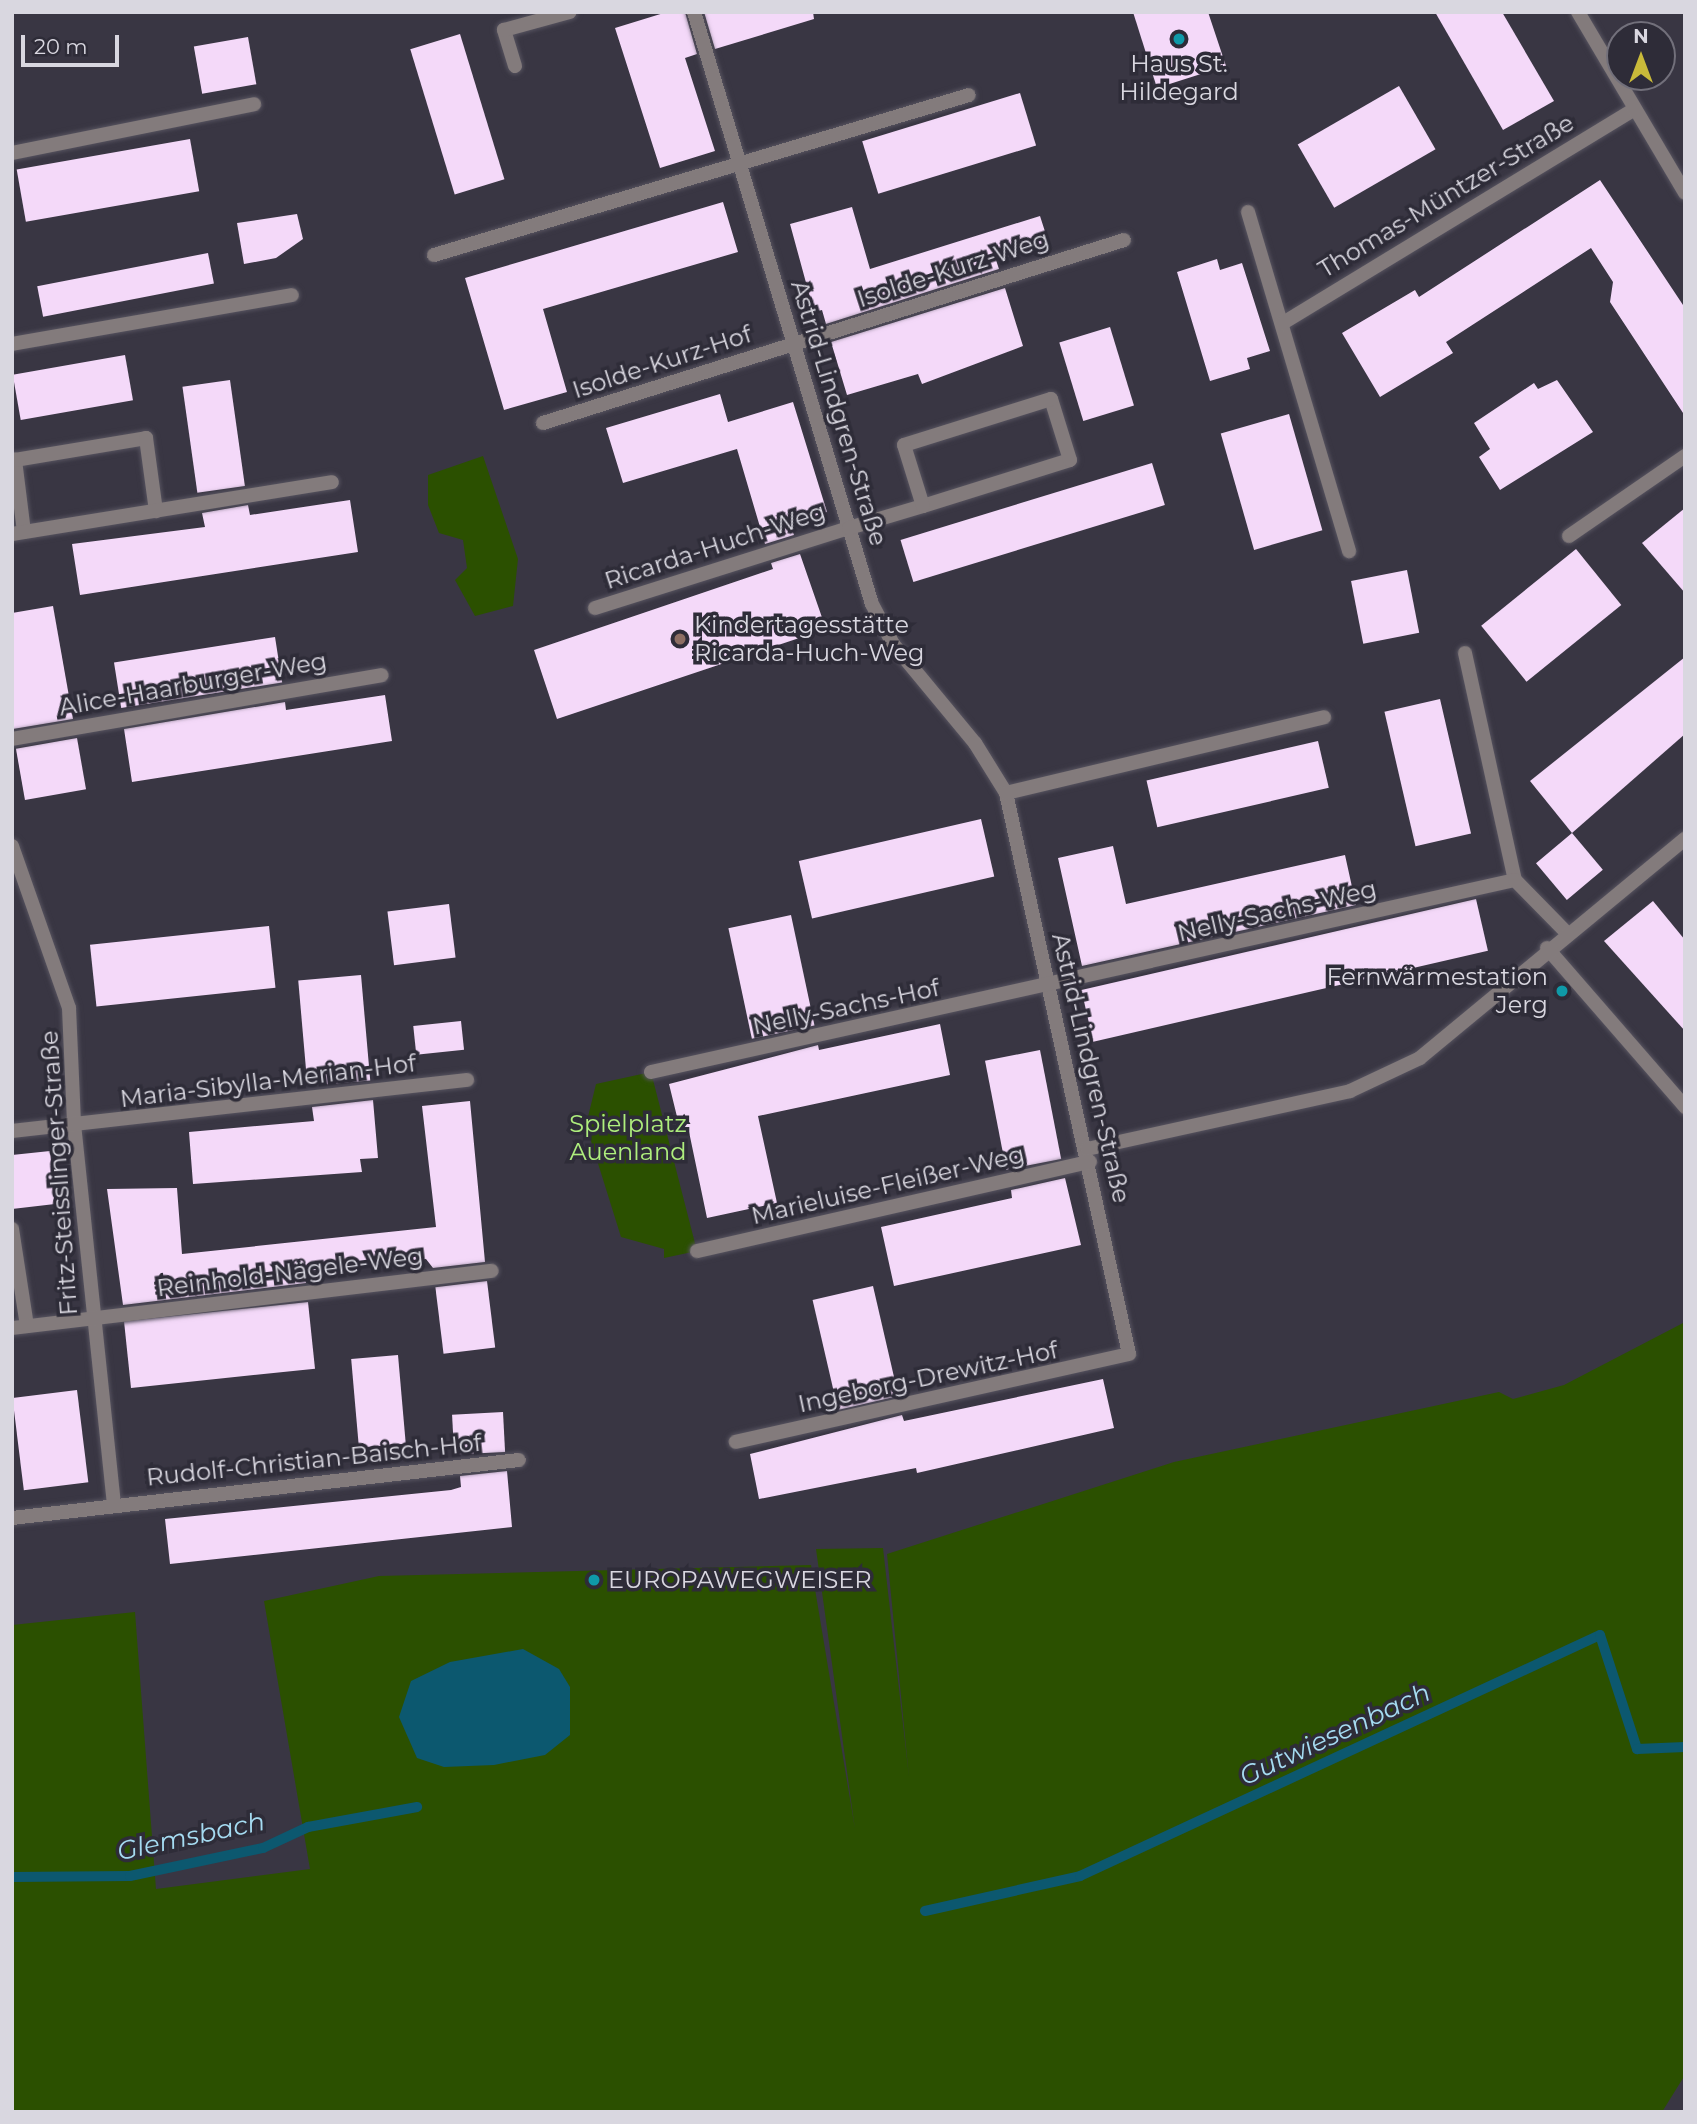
<!DOCTYPE html>
<meta charset="utf-8">
<style>
body{margin:0}
#map{position:relative;width:1697px;height:2124px;overflow:hidden;background:#393643;font-family:Montserrat,sans-serif}
div>[style]{position:absolute}
.green>*{inset:0;background:#2b5000}
.water>*{inset:0;background:#0c586f}
.stream>*{height:10px;margin:-5px;padding:0 5px;transform-origin:5px;border-radius:5px;background:#0c586f}
.building>*{inset:0;background:#f4d9f9;transform-origin:0 0}
.roads{filter:drop-shadow(0 0 2px #56535f) drop-shadow(0 0 2px #56535f)}
.minor>*{height:14px;margin:-7px;padding:0 7px;transform-origin:7px;border-radius:7px;background:#837b7c}
.tertiary>*{height:14px;margin:-7px;padding:0 7px;transform-origin:7px;border-radius:7px;background:#837b7c}
.dots>*{width:19px;height:19px;translate:-50% -50%;box-sizing:border-box;border:4px solid #2e2c38;border-radius:50%}
span{translate:-50% -50%;white-space:nowrap;text-align:center;line-height:1.15;-webkit-text-stroke:7px #2e2c38;paint-order:stroke}
.poi-label{font-size:24px;color:#d9d7e0}
.left{translate:0 -50%;text-align:left}
.right{translate:-100% -50%;text-align:right}
.street-label{font-size:24px;color:#d9d7e0}
.park-label{font-size:24px;color:#aeee7d}
.water-label{font-size:26px;color:#a5dbf1;font-style:italic}
.frame{position:absolute;inset:0;border:14px solid #d9d7e0;pointer-events:none}
.north{position:absolute;left:1606px;top:21px;width:70px;height:70px;box-sizing:border-box;background:#2e2c38;border:2px solid #72707b;border-radius:50%;rotate:0deg;font-size:19px;font-weight:700;line-height:28px;text-align:center;color:#d9d7e0}
.north::after{content:'';display:block;margin:auto;width:24px;height:32px;background:#c9ba3a;clip-path:polygon(50% 0,100% 100%,50% 72%,0 100%)}
.scale{position:absolute;left:21px;top:35px;width:98px;height:32px;box-sizing:border-box;border:4px solid #d9d7e0;border-top:0;padding-left:9px;font-size:21px;line-height:24px;white-space:nowrap;color:#d9d7e0;-webkit-text-stroke:5px #2e2c38;paint-order:stroke}
</style>
<div id="map">
<div class="green">
<i style="clip-path:polygon(483px 456px,518px 559px,513px 606px,475px 616px,455px 580px,467px 568px,463px 540px,439px 533px,428px 505px,428px 475px)"></i>
<i style="clip-path:polygon(651px 1072px,697px 1251px,664px 1258px,664px 1249px,621px 1237px,586px 1125px,596px 1084px)"></i>
<i style="clip-path:polygon(1685px 1322px,1685px 2075px,1662px 2112px,12px 2112px,12px 1625px,135px 1612px,156px 1889px,310px 1869px,264px 1601px,379px 1576px,811px 1565px,855px 1829px,816px 1549px,883px 1548px,909px 1777px,887px 1554px,1174px 1462px,1499px 1392px,1513px 1399px,1564px 1385px)"></i>
</div>
<div class="water">
<i style="clip-path:polygon(523px 1649px,559px 1669px,570px 1687px,570px 1735px,545px 1755px,494px 1765px,444px 1767px,417px 1758px,399px 1717px,411px 1681px,450px 1662px)"></i>
</div>
<div class="stream">
<i style="left:12px;top:1877px;width:118px;rotate:-0.5deg"></i>
<i style="left:130px;top:1876px;width:136px;rotate:-11.9deg"></i>
<i style="left:263px;top:1848px;width:50px;rotate:-25deg"></i>
<i style="left:308px;top:1827px;width:111px;rotate:-10.4deg"></i>
<i style="left:925px;top:1911px;width:159px;rotate:-12.7deg"></i>
<i style="left:1080px;top:1876px;width:573px;rotate:-24.87deg"></i>
<i style="left:1600px;top:1635px;width:120px;rotate:72deg"></i>
<i style="left:1637px;top:1749px;width:48px;rotate:-2.4deg"></i>
</div>
<div class="building">
<i style="clip-path:polygon(667px 12px,685px 12px,697px 54px,685px 58px,715px 151px,660px 168px,615px 28px)"></i>
<i style="clip-path:polygon(704px 12px,813px 12px,814px 19px,715px 49px)"></i>
<i style="clip-path:polygon(1133px 12px,1208px 12px,1226px 66px,1157px 88px)"></i>
<i style="clip-path:polygon(1435px 12px,1502px 12px,1554px 101px,1503px 130px)"></i>
<i style="left:460px;top:34px;width:152px;height:52px;rotate:73deg"></i>
<i style="left:248px;top:37px;width:48px;height:55px;rotate:80deg"></i>
<i style="left:1399px;top:86px;width:73px;height:117px;rotate:60deg"></i>
<i style="left:1020px;top:93px;width:55px;height:165px;rotate:73deg"></i>
<i style="left:190px;top:139px;width:53px;height:176px;rotate:80deg"></i>
<i style="clip-path:polygon(1600px 180px,1685px 308px,1685px 416px,1610px 302px,1613px 282px,1591px 248px,1446px 342px,1453px 353px,1380px 397px,1342px 333px,1415px 290px,1419px 297px)"></i>
<i style="clip-path:polygon(723px 202px,738px 252px,543px 309px,567px 392px,504px 410px,465px 278px)"></i>
<i style="clip-path:polygon(852px 207px,870px 269px,1040px 216px,1049px 244px,996px 260px,999px 269px,826px 324px,822px 310px,814px 312px,790px 224px)"></i>
<i style="clip-path:polygon(297px 214px,303px 239px,276px 258px,244px 264px,237px 223px)"></i>
<i style="left:208px;top:253px;width:31px;height:174px;rotate:79deg"></i>
<i style="clip-path:polygon(1217px 259px,1220px 270px,1242px 263px,1270px 351px,1247px 358px,1250px 369px,1210px 381px,1177px 272px)"></i>
<i style="clip-path:polygon(1005px 288px,1023px 346px,922px 384px,918px 374px,847px 395px,831px 342px)"></i>
<i style="left:1110px;top:327px;width:82px;height:53px;rotate:73deg"></i>
<i style="left:125px;top:355px;width:46px;height:114px;rotate:80deg"></i>
<i style="left:230px;top:380px;width:107px;height:48px;rotate:82deg"></i>
<i style="clip-path:polygon(1557px 380px,1593px 432px,1500px 490px,1479px 457px,1490px 449px,1474px 423px,1534px 383px,1538px 389px)"></i>
<i style="clip-path:polygon(720px 394px,728px 422px,793px 402px,827px 512px,790px 524px,794px 535px,765px 544px,737px 449px,623px 483px,606px 428px)"></i>
<i style="left:1289px;top:414px;width:121px;height:71px;rotate:74deg"></i>
<i style="left:1152px;top:463px;width:44px;height:263px;rotate:73deg"></i>
<i style="clip-path:polygon(350px 500px,358px 552px,80px 595px,72px 544px,205px 527px,202px 513px,248px 505px,250px 515px)"></i>
<i style="clip-path:polygon(1685px 508px,1685px 593px,1642px 543px)"></i>
<i style="left:1576px;top:549px;width:72px;height:122px;rotate:51deg"></i>
<i style="clip-path:polygon(800px 554px,826px 629px,557px 719px,534px 650px,773px 569px,771px 563px)"></i>
<i style="left:1407px;top:570px;width:64px;height:57px;rotate:79deg"></i>
<i style="clip-path:polygon(53px 606px,73px 719px,13px 729px,12px 613px)"></i>
<i style="left:275px;top:637px;width:46px;height:163px;rotate:81deg"></i>
<i style="clip-path:polygon(1685px 657px,1685px 734px,1572px 833px,1530px 781px)"></i>
<i style="clip-path:polygon(385px 695px,392px 741px,132px 782px,124px 729px,285px 702px,286px 710px)"></i>
<i style="left:1440px;top:699px;width:138px;height:57px;rotate:77deg"></i>
<i style="left:77px;top:738px;width:52px;height:62px;rotate:80deg"></i>
<i style="left:1318px;top:741px;width:48px;height:176px;rotate:77deg"></i>
<i style="left:981px;top:819px;width:59px;height:187px;rotate:77deg"></i>
<i style="left:1572px;top:833px;width:48px;height:47px;rotate:50deg"></i>
<i style="clip-path:polygon(1113px 846px,1126px 904px,1345px 855px,1356px 905px,1082px 966px,1058px 858px)"></i>
<i style="left:1476px;top:899px;width:53px;height:405px;rotate:77deg"></i>
<i style="clip-path:polygon(1653px 901px,1685px 940px,1685px 1031px,1604px 941px)"></i>
<i style="left:449px;top:904px;width:54px;height:62px;rotate:83deg"></i>
<i style="left:791px;top:915px;width:113px;height:64px;rotate:78deg"></i>
<i style="left:269px;top:926px;width:62px;height:180px;rotate:84deg"></i>
<i style="left:361px;top:975px;width:106px;height:63px;rotate:85deg"></i>
<i style="left:461px;top:1021px;width:29px;height:48px;rotate:84deg"></i>
<i style="clip-path:polygon(940px 1024px,950px 1075px,758px 1116px,777px 1203px,707px 1218px,688px 1127px,680px 1129px,669px 1084px,818px 1045px,819px 1050px)"></i>
<i style="left:1040px;top:1050px;width:111px;height:56px;rotate:79deg"></i>
<i style="clip-path:polygon(373px 1100px,378px 1158px,360px 1159px,362px 1172px,193px 1184px,189px 1132px,314px 1121px,312px 1107px)"></i>
<i style="clip-path:polygon(470px 1101px,485px 1262px,433px 1268px,426px 1259px,305px 1271px,306px 1283px,123px 1305px,107px 1189px,177px 1188px,182px 1254px,436px 1227px,422px 1106px)"></i>
<i style="clip-path:polygon(50px 1151px,55px 1204px,12px 1209px,12px 1155px)"></i>
<i style="clip-path:polygon(1065px 1178px,1081px 1245px,894px 1286px,881px 1227px,1012px 1198px,1011px 1190px)"></i>
<i style="left:487px;top:1281px;width:67px;height:52px;rotate:83deg"></i>
<i style="left:873px;top:1286px;width:113px;height:62px;rotate:77deg"></i>
<i style="left:308px;top:1302px;width:67px;height:185px;rotate:84deg"></i>
<i style="left:398px;top:1355px;width:89px;height:47px;rotate:85deg"></i>
<i style="clip-path:polygon(1103px 1379px,1114px 1428px,917px 1473px,916px 1468px,759px 1499px,750px 1454px,902px 1415px,904px 1421px)"></i>
<i style="left:77px;top:1390px;width:93px;height:65px;rotate:83deg"></i>
<i style="left:503px;top:1412px;width:40px;height:51px;rotate:87deg"></i>
<i style="clip-path:polygon(507px 1471px,512px 1527px,170px 1564px,165px 1519px,451px 1490px,461px 1487px,460px 1476px)"></i>
</div>
<div class="roads">
<div class="minor">
<i style="left:694px;top:12px;width:618px;rotate:73.27deg"></i>
<i style="left:872px;top:604px;width:45px;rotate:62.3deg"></i>
<i style="left:893px;top:644px;width:129px;rotate:50.4deg"></i>
<i style="left:975px;top:743px;width:59px;rotate:58.2deg"></i>
<i style="left:1006px;top:793px;width:574px;rotate:77.63deg"></i>
<i style="left:1129px;top:1354px;width:403px;rotate:167.4deg"></i>
<i style="left:515px;top:66px;width:38px;rotate:-107deg"></i>
<i style="left:504px;top:30px;width:68px;rotate:-15.3deg"></i>
<i style="left:12px;top:153px;width:247px;rotate:-11.4deg"></i>
<i style="left:1248px;top:212px;width:354px;rotate:73.4deg"></i>
<i style="left:434px;top:255px;width:558px;rotate:-16.65deg"></i>
<i style="left:1283px;top:323px;width:411px;rotate:-31.3deg"></i>
<i style="left:12px;top:344px;width:284px;rotate:-9.9deg"></i>
<i style="left:543px;top:423px;width:609px;rotate:-17.48deg"></i>
<i style="left:24px;top:532px;width:73px;rotate:-97.1deg"></i>
<i style="left:15px;top:460px;width:133px;rotate:-9.5deg"></i>
<i style="left:146px;top:438px;width:74px;rotate:82.2deg"></i>
<i style="left:12px;top:534px;width:324px;rotate:-9.2deg"></i>
<i style="left:1569px;top:536px;width:141px;rotate:-34.6deg"></i>
<i style="left:595px;top:608px;width:266px;rotate:-17.5deg"></i>
<i style="left:849px;top:528px;width:77px;rotate:-16.6deg"></i>
<i style="left:923px;top:506px;width:154px;rotate:-17.4deg"></i>
<i style="left:1070px;top:460px;width:64px;rotate:-107.3deg"></i>
<i style="left:1051px;top:399px;width:154px;rotate:162.6deg"></i>
<i style="left:904px;top:445px;width:64px;rotate:72.7deg"></i>
<i style="left:1465px;top:653px;width:232px;rotate:77.6deg"></i>
<i style="left:12px;top:739px;width:375px;rotate:-9.8deg"></i>
<i style="left:1006px;top:793px;width:327px;rotate:-13.4deg"></i>
<i style="left:12px;top:846px;width:172px;rotate:70.6deg"></i>
<i style="left:69px;top:1008px;width:116px;rotate:87.5deg"></i>
<i style="left:74px;top:1124px;width:383px;rotate:84deg"></i>
<i style="left:1547px;top:948px;width:211px;rotate:49deg"></i>
<i style="left:651px;top:1072px;width:885px;rotate:-12.53deg"></i>
<i style="left:1515px;top:880px;width:73px;rotate:45.6deg"></i>
<i style="left:12px;top:1131px;width:458px;rotate:-6.4deg"></i>
<i style="left:1087px;top:1149px;width:269px;rotate:-12.4deg"></i>
<i style="left:1350px;top:1091px;width:77px;rotate:-25.2deg"></i>
<i style="left:1420px;top:1058px;width:344px;rotate:-39.6deg"></i>
<i style="left:12px;top:1229px;width:98px;rotate:81.2deg"></i>
<i style="left:697px;top:1251px;width:403px;rotate:-12.8deg"></i>
<i style="left:12px;top:1328px;width:483px;rotate:-6.8deg"></i>
<i style="left:12px;top:1518px;width:510px;rotate:-6.53deg"></i>
</div>
<div class="tertiary">
<i style="left:1578px;top:12px;width:210px;rotate:59.4deg"></i>
</div>
</div>
<div class="dots">
<i style="left:1179px;top:39px;background:#0f9aa8"></i>
<i style="left:680px;top:639px;background:#8d6e63"></i>
<i style="left:1562px;top:991px;background:#0f9aa8"></i>
<i style="left:594px;top:1580px;background:#0f9aa8"></i>
</div>
<div class="poi-label">
<span style="left:1179px;top:78px">Haus St.<br>Hildegard</span>
<span class="left" style="left:694px;top:639px">Kindertagesstätte<br>Ricarda-Huch-Weg</span>
<span class="right" style="left:1548px;top:991px">Fernwärmestation<br>Jerg</span>
<span class="left" style="left:608px;top:1580px">EUROPAWEGWEISER</span>
</div>
<div class="street-label">
<span style="left:1446px;top:196px;rotate:-31deg">Thomas-Müntzer-Straße</span>
<span style="left:953px;top:269px;rotate:-18deg">Isolde-Kurz-Weg</span>
<span style="left:662px;top:362px;rotate:-18deg">Isolde-Kurz-Hof</span>
<span style="left:839px;top:413px;rotate:73deg">Astrid-Lindgren-Straße</span>
<span style="left:715px;top:546px;rotate:-18deg">Ricarda-Huch-Weg</span>
<span style="left:193px;top:684px;rotate:-10deg">Alice-Haarburger-Weg</span>
<span style="left:1277px;top:911px;rotate:-13deg">Nelly-Sachs-Weg</span>
<span style="left:846px;top:1007px;rotate:-12deg">Nelly-Sachs-Hof</span>
<span style="left:1091px;top:1068px;rotate:77deg">Astrid-Lindgren-Straße</span>
<span style="left:268px;top:1081px;rotate:-7deg">Maria-Sibylla-Merian-Hof</span>
<span style="left:59px;top:1173px;rotate:-94deg">Fritz-Steisslinger-Straße</span>
<span style="left:888px;top:1185px;rotate:-13deg">Marieluise-Fleißer-Weg</span>
<span style="left:290px;top:1272px;rotate:-7deg">Reinhold-Nägele-Weg</span>
<span style="left:928px;top:1377px;rotate:-12deg">Ingeborg-Drewitz-Hof</span>
<span style="left:314px;top:1460px;rotate:-6deg">Rudolf-Christian-Baisch-Hof</span>
</div>
<div class="park-label">
<span style="left:628px;top:1138px">Spielplatz<br>Auenland</span>
</div>
<div class="water-label">
<span style="left:1335px;top:1735px;rotate:-25deg">Gutwiesenbach</span>
<span style="left:191px;top:1837px;rotate:-12deg">Glemsbach</span>
</div>
<div class="frame"></div>
<div class="north">N</div>
<div class="scale">20 m</div>
</div>
